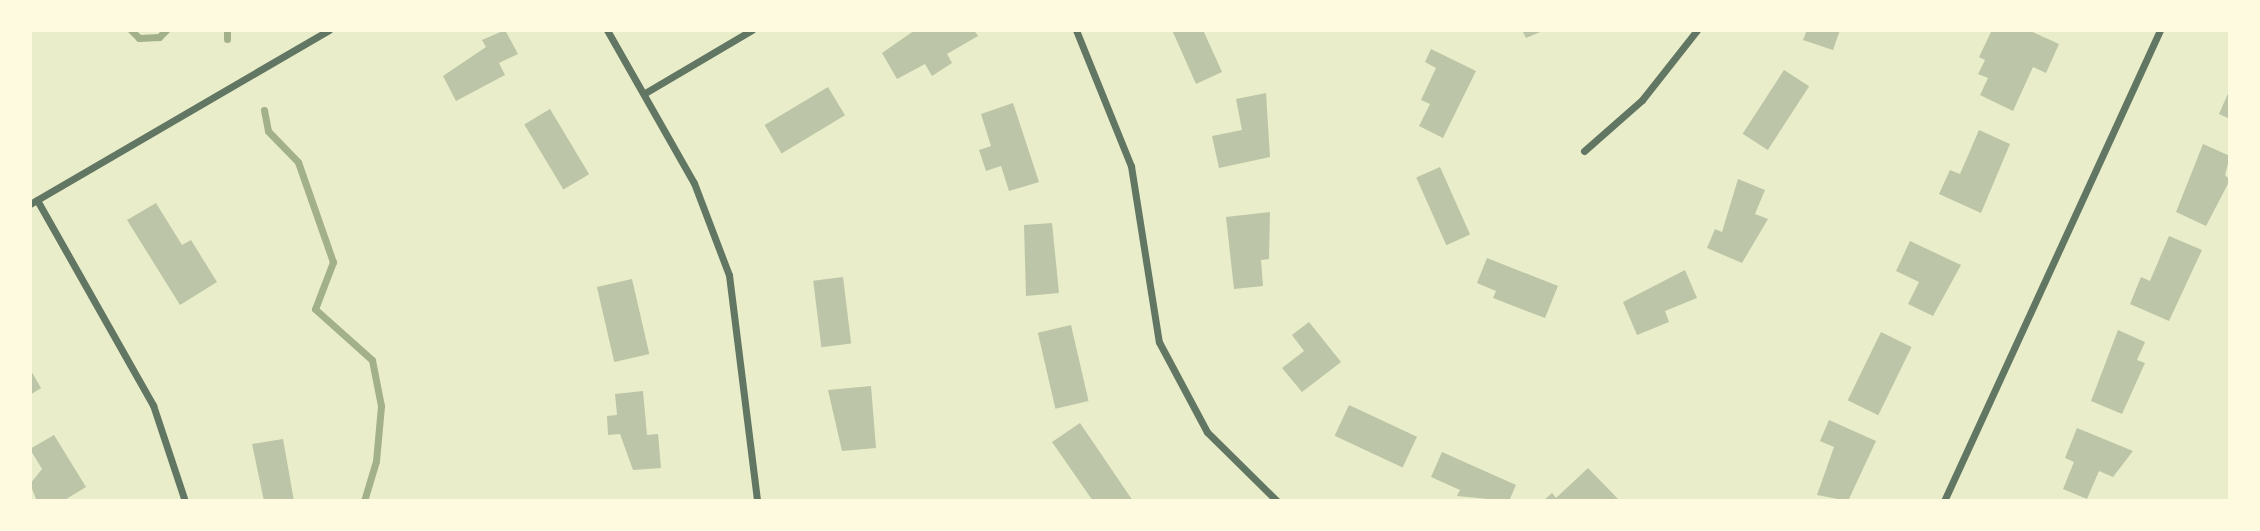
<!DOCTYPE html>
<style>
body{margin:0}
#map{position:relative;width:2260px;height:531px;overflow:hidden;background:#e9edc9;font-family:"Space Grotesk",sans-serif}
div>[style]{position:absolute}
.stream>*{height:7px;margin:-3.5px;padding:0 3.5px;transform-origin:3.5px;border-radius:3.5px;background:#a3b18a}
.building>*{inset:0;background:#bcc5a7;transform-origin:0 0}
.minor>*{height:7px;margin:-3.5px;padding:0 3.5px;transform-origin:3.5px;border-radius:3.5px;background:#617663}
span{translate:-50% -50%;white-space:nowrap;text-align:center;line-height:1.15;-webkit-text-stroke:7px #fefae0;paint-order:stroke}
.frame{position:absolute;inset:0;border:32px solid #fefae0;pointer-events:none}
</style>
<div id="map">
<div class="stream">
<i style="left:131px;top:30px;width:11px;rotate:45deg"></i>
<i style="left:139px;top:38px;width:20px;rotate:-3deg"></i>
<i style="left:159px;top:37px;width:10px;rotate:-45deg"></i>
<i style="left:227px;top:39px;width:9px;rotate:-90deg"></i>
<i style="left:264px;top:110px;width:21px;rotate:79deg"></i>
<i style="left:268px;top:131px;width:43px;rotate:45.9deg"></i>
<i style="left:298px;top:162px;width:106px;rotate:70.7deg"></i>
<i style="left:333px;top:262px;width:50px;rotate:111deg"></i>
<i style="left:315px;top:309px;width:76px;rotate:41.8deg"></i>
<i style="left:372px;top:360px;width:47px;rotate:78.9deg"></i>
<i style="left:381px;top:406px;width:55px;rotate:95.2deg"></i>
<i style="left:376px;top:461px;width:42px;rotate:106.7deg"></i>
</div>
<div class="building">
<i style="clip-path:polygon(505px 30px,518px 54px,499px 63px,505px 75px,456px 101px,443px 76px,486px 47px,482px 40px)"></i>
<i style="clip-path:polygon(915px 30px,974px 30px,978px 36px,947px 54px,952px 63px,932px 76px,925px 64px,897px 79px,882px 53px)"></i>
<i style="clip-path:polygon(1172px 30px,1203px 30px,1222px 72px,1196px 84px)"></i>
<i style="clip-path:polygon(1522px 30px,1545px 30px,1526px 38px)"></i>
<i style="clip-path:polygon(1807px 30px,1840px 30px,1833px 50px,1803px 40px)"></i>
<i style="clip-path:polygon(1992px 30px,2028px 30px,2059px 44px,2046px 73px,2033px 67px,2013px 111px,1980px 95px,1988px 78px,1978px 74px,1985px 60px,1979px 57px)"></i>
<i style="clip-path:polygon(1431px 49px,1476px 71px,1443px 138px,1419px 126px,1430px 104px,1421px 100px,1436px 68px,1425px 62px)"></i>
<i style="left:1784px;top:70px;width:30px;height:76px;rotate:33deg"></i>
<i style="left:828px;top:87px;width:33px;height:74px;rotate:59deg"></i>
<i style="clip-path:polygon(2230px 89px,2230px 119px,2219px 114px)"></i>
<i style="clip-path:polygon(1266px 93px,1270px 157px,1219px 168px,1212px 136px,1242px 130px,1236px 99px)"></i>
<i style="clip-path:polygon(1013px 103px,1039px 182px,1009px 191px,1001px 166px,986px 171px,979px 150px,991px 146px,981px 114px)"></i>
<i style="left:550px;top:109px;width:76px;height:30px;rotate:59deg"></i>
<i style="clip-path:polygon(1979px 130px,2010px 144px,1981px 213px,1939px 194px,1950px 170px,1960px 174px)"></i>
<i style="clip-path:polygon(2203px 144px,2230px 156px,2225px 175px,2230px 180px,2206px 226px,2176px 212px)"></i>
<i style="left:1440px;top:167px;width:74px;height:26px;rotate:66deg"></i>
<i style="clip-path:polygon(1738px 179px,1765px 190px,1755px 214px,1768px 219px,1742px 263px,1707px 248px,1715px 229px,1722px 232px)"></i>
<i style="clip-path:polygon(156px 203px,182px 245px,191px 240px,217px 282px,180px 305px,127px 220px)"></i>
<i style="clip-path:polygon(1270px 212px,1269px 259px,1261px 260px,1263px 286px,1234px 289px,1226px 217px)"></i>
<i style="clip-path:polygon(1052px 223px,1059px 293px,1026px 296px,1024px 225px)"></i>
<i style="clip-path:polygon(2169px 236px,2202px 250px,2169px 321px,2130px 304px,2141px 277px,2150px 281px)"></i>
<i style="clip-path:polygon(1910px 241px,1961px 265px,1933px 316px,1908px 304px,1919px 282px,1896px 271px)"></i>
<i style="clip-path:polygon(1487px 258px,1558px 286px,1545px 318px,1493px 298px,1496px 291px,1477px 283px)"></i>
<i style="clip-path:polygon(1685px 270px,1697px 298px,1665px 311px,1669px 322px,1637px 335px,1623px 302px)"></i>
<i style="left:843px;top:277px;width:67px;height:30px;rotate:83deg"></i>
<i style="left:632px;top:279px;width:77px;height:36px;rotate:77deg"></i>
<i style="clip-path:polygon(1309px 322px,1341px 362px,1302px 392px,1282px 368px,1304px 351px,1292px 335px)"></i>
<i style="left:1071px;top:325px;width:78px;height:34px;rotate:77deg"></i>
<i style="clip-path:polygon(2118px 330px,2145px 342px,2137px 360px,2145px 363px,2122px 414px,2091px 401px)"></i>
<i style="left:1881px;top:332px;width:34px;height:76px;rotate:26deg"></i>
<i style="clip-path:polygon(30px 369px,41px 388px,30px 395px)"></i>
<i style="clip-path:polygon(871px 386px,876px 448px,842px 451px,828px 390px)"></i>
<i style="clip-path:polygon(643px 391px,647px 435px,658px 434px,661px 468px,633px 470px,620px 434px,608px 435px,607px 416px,617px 415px,615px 394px)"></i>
<i style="left:1349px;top:405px;width:75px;height:34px;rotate:25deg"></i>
<i style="clip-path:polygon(1829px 420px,1876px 441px,1848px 501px,1817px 495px,1834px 447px,1820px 441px)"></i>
<i style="clip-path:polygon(1080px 423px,1133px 501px,1093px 501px,1052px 442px)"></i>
<i style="clip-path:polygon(2077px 428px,2133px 451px,2113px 477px,2099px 471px,2087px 499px,2063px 489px,2074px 462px,2065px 458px)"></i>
<i style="clip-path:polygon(54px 435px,86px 487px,63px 501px,37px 501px,30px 484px,42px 469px,30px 449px)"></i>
<i style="clip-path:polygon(283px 439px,294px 501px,264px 501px,252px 444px)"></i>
<i style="clip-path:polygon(1442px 452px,1516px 485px,1509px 501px,1457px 496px,1460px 490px,1431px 477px)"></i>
<i style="clip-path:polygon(1588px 468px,1620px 501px,1543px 501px,1552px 493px,1556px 498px)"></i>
</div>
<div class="minor">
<i style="left:607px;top:30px;width:176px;rotate:60.4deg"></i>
<i style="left:694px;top:183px;width:98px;rotate:69.2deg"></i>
<i style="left:729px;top:275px;width:228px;rotate:82.9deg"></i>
<i style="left:1076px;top:30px;width:147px;rotate:68deg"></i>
<i style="left:1131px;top:166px;width:178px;rotate:81deg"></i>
<i style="left:1159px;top:342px;width:102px;rotate:61.9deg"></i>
<i style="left:1207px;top:432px;width:98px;rotate:44.6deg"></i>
<i style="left:645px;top:93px;width:124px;rotate:-30.5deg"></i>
<i style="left:1584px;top:151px;width:77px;rotate:-41.3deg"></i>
<i style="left:1642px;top:100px;width:89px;rotate:-51.8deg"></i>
<i style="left:37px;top:200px;width:236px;rotate:60.5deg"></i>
<i style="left:153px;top:405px;width:101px;rotate:71.6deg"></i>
<i style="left:30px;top:204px;width:346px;rotate:-30.2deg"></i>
<i style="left:1944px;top:501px;width:518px;rotate:-65.36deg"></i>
</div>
<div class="frame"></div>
</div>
